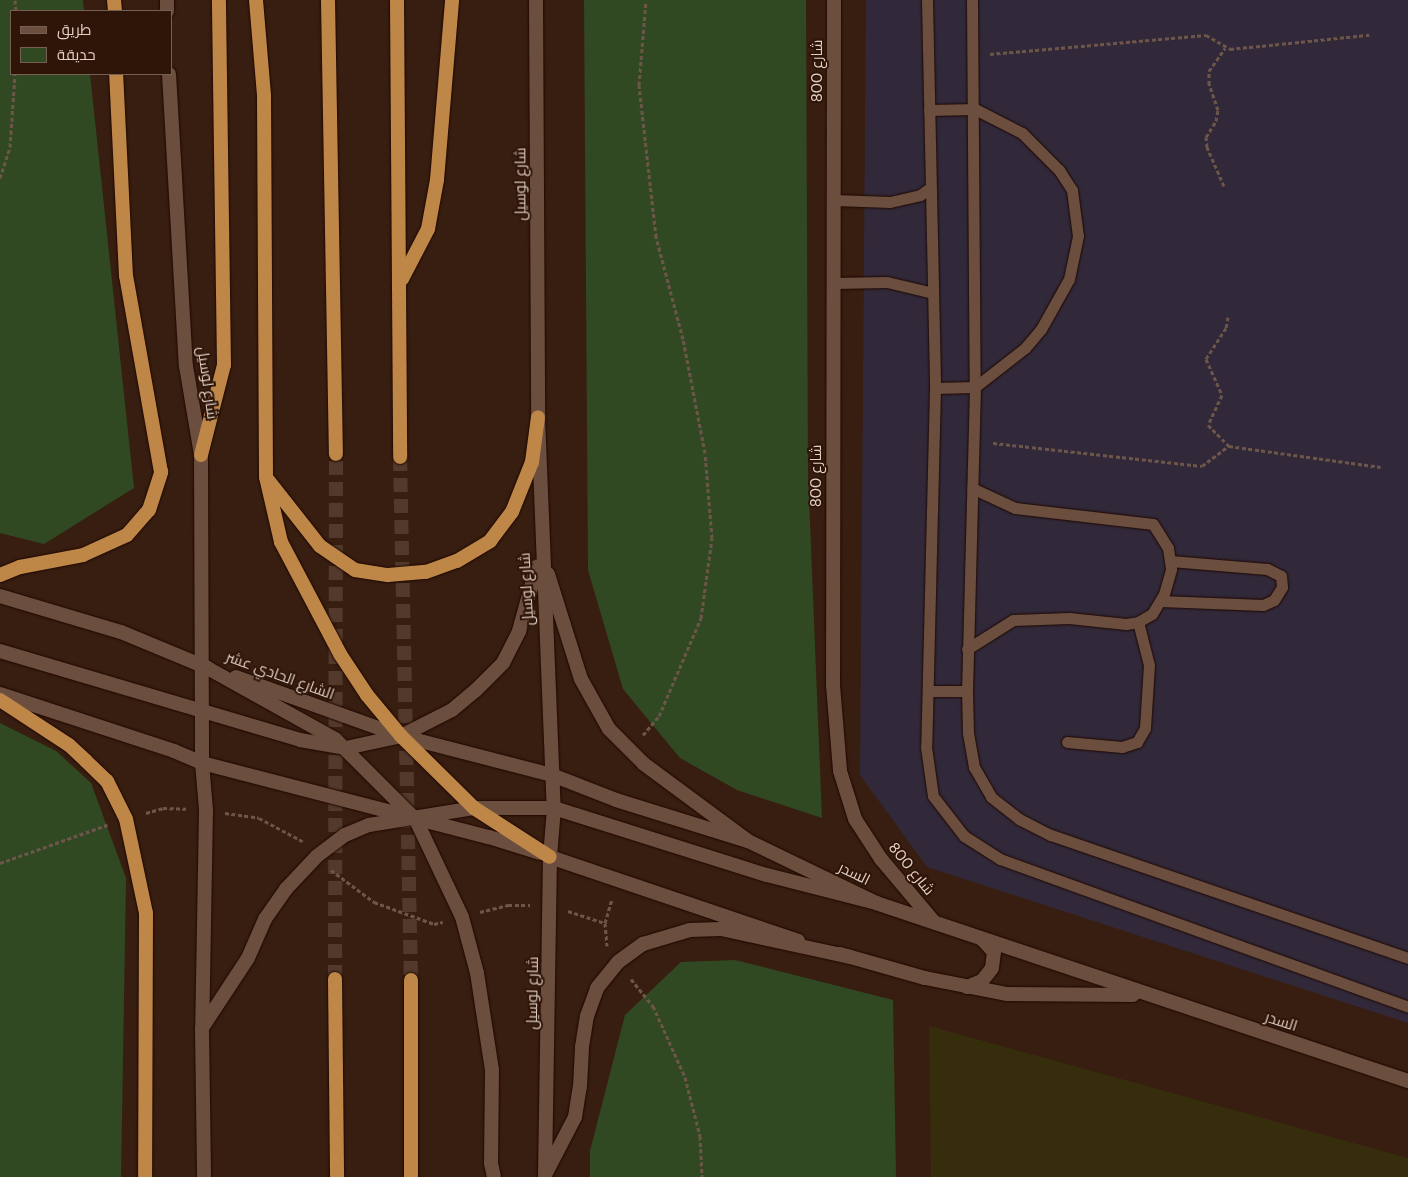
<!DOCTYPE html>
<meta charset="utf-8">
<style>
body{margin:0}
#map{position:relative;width:1408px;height:1177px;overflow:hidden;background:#381e10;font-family:"DM Sans",Cairo,sans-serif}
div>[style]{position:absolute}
.medical>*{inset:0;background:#312939}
.green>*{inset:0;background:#304923}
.sand>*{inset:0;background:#352d0c}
.trunk-tunnel>*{height:14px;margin-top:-7px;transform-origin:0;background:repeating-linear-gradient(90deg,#52392b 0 14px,transparent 0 21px)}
.path>*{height:3px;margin-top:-1.5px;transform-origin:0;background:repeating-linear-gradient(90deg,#6d5649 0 4px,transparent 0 6.5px)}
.roads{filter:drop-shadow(0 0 1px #1e0700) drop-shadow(0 0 1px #1e0700)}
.service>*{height:11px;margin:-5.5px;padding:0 5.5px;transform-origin:5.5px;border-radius:5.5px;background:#6c4e3e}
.minor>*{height:14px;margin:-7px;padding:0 7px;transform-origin:7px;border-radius:7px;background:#6c4e3e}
.tertiary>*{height:14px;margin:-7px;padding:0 7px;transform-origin:7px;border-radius:7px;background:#6c4e3e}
.trunk>*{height:14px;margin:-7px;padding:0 7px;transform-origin:7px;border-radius:7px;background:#be8748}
span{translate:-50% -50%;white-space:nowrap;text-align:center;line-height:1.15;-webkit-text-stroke:4px #2e1507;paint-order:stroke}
.street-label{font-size:15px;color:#e2d0c7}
.legend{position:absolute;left:10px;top:10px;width:162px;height:65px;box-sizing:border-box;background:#2e1507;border:1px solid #766054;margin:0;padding:6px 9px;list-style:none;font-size:15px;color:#e2d0c7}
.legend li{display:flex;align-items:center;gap:10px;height:25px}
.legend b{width:25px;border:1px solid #766054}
</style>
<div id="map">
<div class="medical">
<i style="clip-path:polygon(866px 0,1408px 0,1408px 1023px,927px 867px,860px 775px)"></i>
</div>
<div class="green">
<i style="clip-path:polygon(0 0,83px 0,84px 11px,11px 11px,11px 74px,90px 74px,134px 488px,44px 544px,0 533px)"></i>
<i style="clip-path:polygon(584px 0,806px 0,808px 474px,822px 818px,737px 790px,680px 758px,623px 689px,588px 570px)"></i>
<i style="clip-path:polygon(0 723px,56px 751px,91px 783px,126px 878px,121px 1177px,0 1177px)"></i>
<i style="clip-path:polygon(735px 960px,893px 1000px,896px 1177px,590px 1177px,590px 1151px,625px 1015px,681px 962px)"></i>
</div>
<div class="sand">
<i style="clip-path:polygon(929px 1026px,1408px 1158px,1408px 1177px,931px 1177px)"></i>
</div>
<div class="trunk-tunnel">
<i style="left:400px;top:457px;width:523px;rotate:88.8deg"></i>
<i style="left:335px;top:979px;width:525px;rotate:-89.89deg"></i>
</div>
<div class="path">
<i style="left:15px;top:0;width:11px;rotate:85deg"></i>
<i style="left:990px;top:54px;width:217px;rotate:-5deg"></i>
<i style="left:1206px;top:35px;width:28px;rotate:30deg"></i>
<i style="left:1230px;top:49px;width:140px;rotate:-5.8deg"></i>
<i style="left:0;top:178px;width:33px;rotate:-72deg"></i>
<i style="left:10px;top:147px;width:73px;rotate:-86.1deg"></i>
<i style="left:1224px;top:186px;width:43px;rotate:-113.6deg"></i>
<i style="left:1207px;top:147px;width:10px;rotate:-96deg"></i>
<i style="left:1206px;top:137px;width:19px;rotate:-58deg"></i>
<i style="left:1216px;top:121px;width:11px;rotate:-80deg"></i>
<i style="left:1218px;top:110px;width:28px;rotate:-109deg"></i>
<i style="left:1209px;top:84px;width:13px;rotate:-90deg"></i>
<i style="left:1209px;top:71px;width:28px;rotate:-55deg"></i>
<i style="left:1228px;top:317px;width:11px;rotate:100deg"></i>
<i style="left:1226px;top:328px;width:37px;rotate:123deg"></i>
<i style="left:1206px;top:359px;width:39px;rotate:66deg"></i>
<i style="left:1222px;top:395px;width:33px;rotate:115deg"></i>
<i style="left:1208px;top:425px;width:30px;rotate:45deg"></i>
<i style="left:993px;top:443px;width:210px;rotate:6.3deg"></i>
<i style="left:1202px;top:466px;width:34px;rotate:-37deg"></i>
<i style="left:1229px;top:446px;width:153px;rotate:7.9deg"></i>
<i style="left:643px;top:735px;width:25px;rotate:-50deg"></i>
<i style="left:659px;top:716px;width:107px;rotate:-66.8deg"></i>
<i style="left:701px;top:618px;width:81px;rotate:-82.2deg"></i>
<i style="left:712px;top:538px;width:85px;rotate:-94.7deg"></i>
<i style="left:705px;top:453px;width:116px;rotate:-100.9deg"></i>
<i style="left:683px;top:339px;width:106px;rotate:-104.8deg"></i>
<i style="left:656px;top:237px;width:153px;rotate:-96.4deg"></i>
<i style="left:639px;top:85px;width:85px;rotate:-85.3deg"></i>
<i style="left:146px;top:813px;width:18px;rotate:-16deg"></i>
<i style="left:163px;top:808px;width:23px;rotate:2deg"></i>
<i style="left:225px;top:813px;width:34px;rotate:8deg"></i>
<i style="left:259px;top:818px;width:51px;rotate:28.1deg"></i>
<i style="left:0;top:863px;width:114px;rotate:-19.6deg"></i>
<i style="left:331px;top:870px;width:54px;rotate:36.7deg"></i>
<i style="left:374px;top:902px;width:64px;rotate:20.1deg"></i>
<i style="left:434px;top:924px;width:9px;rotate:-13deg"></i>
<i style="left:568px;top:911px;width:39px;rotate:18deg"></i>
<i style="left:605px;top:923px;width:23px;rotate:85deg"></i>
<i style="left:480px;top:912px;width:29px;rotate:-14deg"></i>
<i style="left:508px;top:905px;width:22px"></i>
<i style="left:605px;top:923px;width:25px;rotate:-74deg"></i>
<i style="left:631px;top:979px;width:35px;rotate:51deg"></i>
<i style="left:653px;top:1006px;width:78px;rotate:65.7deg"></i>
<i style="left:685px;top:1077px;width:61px;rotate:75.7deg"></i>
<i style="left:700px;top:1136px;width:41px;rotate:87.2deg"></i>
</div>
<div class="roads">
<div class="service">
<i style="left:927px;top:0;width:388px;rotate:88.8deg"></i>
<i style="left:935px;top:388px;width:359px;rotate:91.4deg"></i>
<i style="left:926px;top:747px;width:49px;rotate:81.9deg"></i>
<i style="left:933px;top:796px;width:51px;rotate:52.2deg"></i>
<i style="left:964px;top:836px;width:43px;rotate:32.6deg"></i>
<i style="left:1000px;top:859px;width:434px;rotate:19.9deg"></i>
<i style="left:972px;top:0;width:387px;rotate:89.6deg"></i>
<i style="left:975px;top:387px;width:304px;rotate:91.5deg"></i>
<i style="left:967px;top:691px;width:42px;rotate:88.6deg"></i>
<i style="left:968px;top:733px;width:35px;rotate:80deg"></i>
<i style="left:974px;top:767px;width:34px;rotate:60deg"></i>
<i style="left:991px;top:797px;width:36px;rotate:38deg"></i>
<i style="left:1019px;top:819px;width:36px;rotate:27deg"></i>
<i style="left:1051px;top:835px;width:378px;rotate:19deg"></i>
<i style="left:929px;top:110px;width:46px;rotate:-1.2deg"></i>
<i style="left:975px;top:109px;width:53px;rotate:27.1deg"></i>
<i style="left:1022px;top:133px;width:52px;rotate:45deg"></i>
<i style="left:1059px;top:170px;width:24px;rotate:57deg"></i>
<i style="left:1072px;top:190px;width:46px;rotate:82.6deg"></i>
<i style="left:1078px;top:236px;width:44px;rotate:101.8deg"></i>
<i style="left:1069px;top:279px;width:57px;rotate:119.2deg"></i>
<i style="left:1041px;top:329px;width:25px;rotate:130deg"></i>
<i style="left:1025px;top:348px;width:63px;rotate:142deg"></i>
<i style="left:975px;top:387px;width:40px;rotate:178.6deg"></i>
<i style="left:835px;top:200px;width:55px;rotate:2.1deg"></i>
<i style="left:890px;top:202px;width:31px;rotate:-13deg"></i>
<i style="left:920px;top:195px;width:12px;rotate:-35deg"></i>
<i style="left:834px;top:283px;width:53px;rotate:-1.1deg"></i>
<i style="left:887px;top:282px;width:47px;rotate:13.4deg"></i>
<i style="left:1160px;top:601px;width:103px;rotate:2.2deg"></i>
<i style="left:1263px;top:605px;width:12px;rotate:-24deg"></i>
<i style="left:1274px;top:600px;width:15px;rotate:-58deg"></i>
<i style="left:1282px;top:587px;width:11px;rotate:-95deg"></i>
<i style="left:1281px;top:576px;width:16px;rotate:-153deg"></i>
<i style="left:1267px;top:569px;width:97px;rotate:-175.3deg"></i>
<i style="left:967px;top:649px;width:54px;rotate:-32.2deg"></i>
<i style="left:1013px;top:620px;width:56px;rotate:-2deg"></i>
<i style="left:1069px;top:618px;width:57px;rotate:6deg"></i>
<i style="left:1126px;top:624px;width:12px;rotate:-9deg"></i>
<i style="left:1138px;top:622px;width:16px;rotate:-30deg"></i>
<i style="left:1152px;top:614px;width:23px;rotate:-59deg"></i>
<i style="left:1164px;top:594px;width:26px;rotate:-74deg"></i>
<i style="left:1171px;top:569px;width:21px;rotate:-98deg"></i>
<i style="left:1168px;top:548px;width:28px;rotate:-122deg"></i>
<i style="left:1153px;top:524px;width:139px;rotate:-173.4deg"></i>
<i style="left:1015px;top:508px;width:47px;rotate:-155.1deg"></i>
<i style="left:928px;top:691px;width:39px"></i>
<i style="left:1067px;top:742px;width:55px;rotate:5.2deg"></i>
<i style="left:1122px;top:747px;width:16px;rotate:-18deg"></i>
<i style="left:1137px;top:742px;width:16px;rotate:-60deg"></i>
<i style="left:1145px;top:728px;width:63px;rotate:-86.4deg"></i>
<i style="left:1149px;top:665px;width:44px;rotate:-104.3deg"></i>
</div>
<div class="minor">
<i style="left:834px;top:0;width:685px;rotate:90.08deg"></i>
<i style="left:833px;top:685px;width:86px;rotate:85.3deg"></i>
<i style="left:840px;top:771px;width:50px;rotate:72.6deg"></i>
<i style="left:855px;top:819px;width:48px;rotate:57deg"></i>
<i style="left:881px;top:859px;width:82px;rotate:49.9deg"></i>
<i style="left:552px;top:775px;width:69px;rotate:21.3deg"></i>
<i style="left:616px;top:800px;width:138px;rotate:17.3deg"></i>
<i style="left:748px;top:841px;width:142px;rotate:25.8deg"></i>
<i style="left:876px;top:903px;width:561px;rotate:18.5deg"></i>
<i style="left:550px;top:857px;width:262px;rotate:18.7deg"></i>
<i style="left:840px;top:954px;width:88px;rotate:15.8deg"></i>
<i style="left:925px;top:978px;width:84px;rotate:11deg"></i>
<i style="left:1007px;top:994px;width:126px;rotate:0.5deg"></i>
<i style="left:967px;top:987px;width:16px;rotate:-22deg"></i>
<i style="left:982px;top:981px;width:16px;rotate:-52deg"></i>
<i style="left:992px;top:968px;width:16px;rotate:-83deg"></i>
<i style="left:994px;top:952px;width:18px;rotate:-133deg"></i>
</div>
<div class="tertiary">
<i style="left:167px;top:0;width:11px;rotate:90deg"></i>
<i style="left:536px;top:0;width:417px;rotate:89.7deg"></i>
<i style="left:538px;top:417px;width:391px;rotate:87.7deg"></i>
<i style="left:554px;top:808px;width:49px;rotate:94.7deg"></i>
<i style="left:550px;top:857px;width:320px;rotate:90.9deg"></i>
<i style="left:169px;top:74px;width:292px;rotate:86.7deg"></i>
<i style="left:186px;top:366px;width:90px;rotate:80.4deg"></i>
<i style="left:201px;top:455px;width:308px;rotate:89.8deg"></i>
<i style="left:202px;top:763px;width:47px;rotate:85.1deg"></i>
<i style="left:206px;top:810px;width:219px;rotate:91deg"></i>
<i style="left:202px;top:1029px;width:148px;rotate:89.2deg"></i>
<i style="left:548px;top:574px;width:110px;rotate:72.6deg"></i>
<i style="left:581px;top:679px;width:57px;rotate:60.8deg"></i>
<i style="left:609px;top:729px;width:49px;rotate:45deg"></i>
<i style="left:644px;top:764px;width:129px;rotate:36.5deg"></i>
<i style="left:0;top:596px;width:126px;rotate:16.6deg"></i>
<i style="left:121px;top:632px;width:94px;rotate:22.5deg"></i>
<i style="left:0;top:651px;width:313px;rotate:16.5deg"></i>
<i style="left:300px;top:740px;width:47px;rotate:9.9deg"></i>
<i style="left:346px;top:748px;width:56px;rotate:-12.3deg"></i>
<i style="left:401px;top:736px;width:57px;rotate:-27deg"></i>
<i style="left:452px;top:710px;width:31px;rotate:-40deg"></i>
<i style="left:476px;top:690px;width:38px;rotate:-45deg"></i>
<i style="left:503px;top:663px;width:36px;rotate:-63deg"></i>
<i style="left:519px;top:631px;width:67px;rotate:-74.5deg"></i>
<i style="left:202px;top:665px;width:152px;rotate:29.1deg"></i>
<i style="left:335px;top:739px;width:115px;rotate:45deg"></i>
<i style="left:416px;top:820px;width:107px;rotate:64.6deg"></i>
<i style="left:462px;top:917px;width:58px;rotate:75deg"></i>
<i style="left:477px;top:973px;width:98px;rotate:81.2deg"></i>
<i style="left:492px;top:1070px;width:93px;rotate:90.6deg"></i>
<i style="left:491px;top:1163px;width:14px;rotate:78deg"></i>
<i style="left:236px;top:677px;width:175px;rotate:19.7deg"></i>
<i style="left:401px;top:736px;width:156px;rotate:14.5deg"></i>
<i style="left:0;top:694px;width:183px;rotate:18.1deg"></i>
<i style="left:174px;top:751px;width:30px;rotate:23deg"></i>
<i style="left:202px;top:763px;width:296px;rotate:14.5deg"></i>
<i style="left:489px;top:837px;width:53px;rotate:17.4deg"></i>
<i style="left:202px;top:1028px;width:84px;rotate:-56.7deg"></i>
<i style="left:248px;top:958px;width:43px;rotate:-66.4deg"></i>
<i style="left:265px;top:919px;width:37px;rotate:-55deg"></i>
<i style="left:286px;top:889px;width:45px;rotate:-46.8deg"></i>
<i style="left:317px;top:856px;width:35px;rotate:-37deg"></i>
<i style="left:345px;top:835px;width:26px;rotate:-23deg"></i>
<i style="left:369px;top:825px;width:106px;rotate:-9.2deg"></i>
<i style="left:474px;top:808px;width:80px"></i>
<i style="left:554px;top:808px;width:223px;rotate:17.5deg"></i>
<i style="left:767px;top:875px;width:113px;rotate:14.4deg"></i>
<i style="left:546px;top:1173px;width:63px;rotate:-62.6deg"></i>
<i style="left:575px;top:1117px;width:30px;rotate:-81deg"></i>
<i style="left:580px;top:1087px;width:40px;rotate:-87.1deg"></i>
<i style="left:582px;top:1047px;width:31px;rotate:-81deg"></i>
<i style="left:587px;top:1016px;width:30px;rotate:-70deg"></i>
<i style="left:597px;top:988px;width:33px;rotate:-51deg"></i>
<i style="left:618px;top:962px;width:31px;rotate:-36deg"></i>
<i style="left:643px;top:944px;width:49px;rotate:-16.6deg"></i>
<i style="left:690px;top:930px;width:31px;rotate:-2deg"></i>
<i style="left:721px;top:929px;width:132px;rotate:12.2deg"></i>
</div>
<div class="trunk">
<i style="left:114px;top:0;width:11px;rotate:85deg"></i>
<i style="left:256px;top:0;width:95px;rotate:85.2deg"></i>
<i style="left:264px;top:95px;width:382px;rotate:89.7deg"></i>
<i style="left:266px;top:477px;width:67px;rotate:77deg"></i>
<i style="left:281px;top:542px;width:127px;rotate:62.2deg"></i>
<i style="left:340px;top:654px;width:49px;rotate:56.6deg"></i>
<i style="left:367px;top:695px;width:53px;rotate:50.3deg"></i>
<i style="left:401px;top:736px;width:103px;rotate:44.6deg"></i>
<i style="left:474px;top:808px;width:90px;rotate:32.8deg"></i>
<i style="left:328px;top:0;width:454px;rotate:89deg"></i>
<i style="left:397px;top:0;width:457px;rotate:89.6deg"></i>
<i style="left:402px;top:279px;width:56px;rotate:-62.5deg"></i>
<i style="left:428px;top:229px;width:50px;rotate:-79.6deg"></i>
<i style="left:437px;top:180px;width:181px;rotate:-85.2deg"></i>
<i style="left:201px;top:455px;width:93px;rotate:-75.7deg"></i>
<i style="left:224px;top:365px;width:365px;rotate:-90.8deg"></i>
<i style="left:268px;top:480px;width:84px;rotate:51.8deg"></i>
<i style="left:320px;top:546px;width:42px;rotate:34.4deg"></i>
<i style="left:355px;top:570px;width:33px;rotate:9deg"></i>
<i style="left:388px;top:575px;width:38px;rotate:-5deg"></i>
<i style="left:426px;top:572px;width:33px;rotate:-20deg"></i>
<i style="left:457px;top:561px;width:39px;rotate:-31deg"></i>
<i style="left:490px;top:541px;width:36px;rotate:-53deg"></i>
<i style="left:512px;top:512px;width:54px;rotate:-68.2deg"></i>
<i style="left:532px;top:462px;width:45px;rotate:-82.4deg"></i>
<i style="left:0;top:575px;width:22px;rotate:-22deg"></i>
<i style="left:20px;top:567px;width:64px;rotate:-10.8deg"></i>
<i style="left:83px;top:555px;width:48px;rotate:-24.4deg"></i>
<i style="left:127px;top:535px;width:33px;rotate:-49deg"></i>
<i style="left:149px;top:510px;width:40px;rotate:-72deg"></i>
<i style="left:161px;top:472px;width:199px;rotate:-100.1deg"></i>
<i style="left:126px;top:276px;width:202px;rotate:-92.8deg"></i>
<i style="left:0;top:700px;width:82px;rotate:33.1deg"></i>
<i style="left:69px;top:745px;width:23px;rotate:43deg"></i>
<i style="left:86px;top:761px;width:29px;rotate:44deg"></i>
<i style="left:107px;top:781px;width:42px;rotate:63.4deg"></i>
<i style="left:126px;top:819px;width:96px;rotate:78deg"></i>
<i style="left:146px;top:913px;width:264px;rotate:90.2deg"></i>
<i style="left:335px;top:979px;width:198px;rotate:89.4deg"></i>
<i style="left:411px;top:1177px;width:197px;rotate:-90deg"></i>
</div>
</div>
<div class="street-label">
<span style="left:818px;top:71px;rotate:-90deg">شارع 800</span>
<span style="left:521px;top:184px;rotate:-90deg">شارع لوسيل</span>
<span style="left:207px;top:383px;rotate:82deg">شارع لوسيل</span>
<span style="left:817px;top:476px;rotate:-90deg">شارع 800</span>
<span style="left:527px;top:589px;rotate:-93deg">شارع لوسيل</span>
<span style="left:280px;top:676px;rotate:20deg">الشارع الحادي عشر</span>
<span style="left:911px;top:869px;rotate:51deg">شارع 800</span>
<span style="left:854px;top:874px;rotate:26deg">السدر</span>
<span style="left:533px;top:993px;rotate:-89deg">شارع لوسيل</span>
<span style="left:1281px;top:1022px;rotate:18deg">السدر</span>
</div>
<ul class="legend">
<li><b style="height:6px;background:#6c4e3e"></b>طريق</li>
<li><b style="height:14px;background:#304923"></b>حديقة</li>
</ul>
</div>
